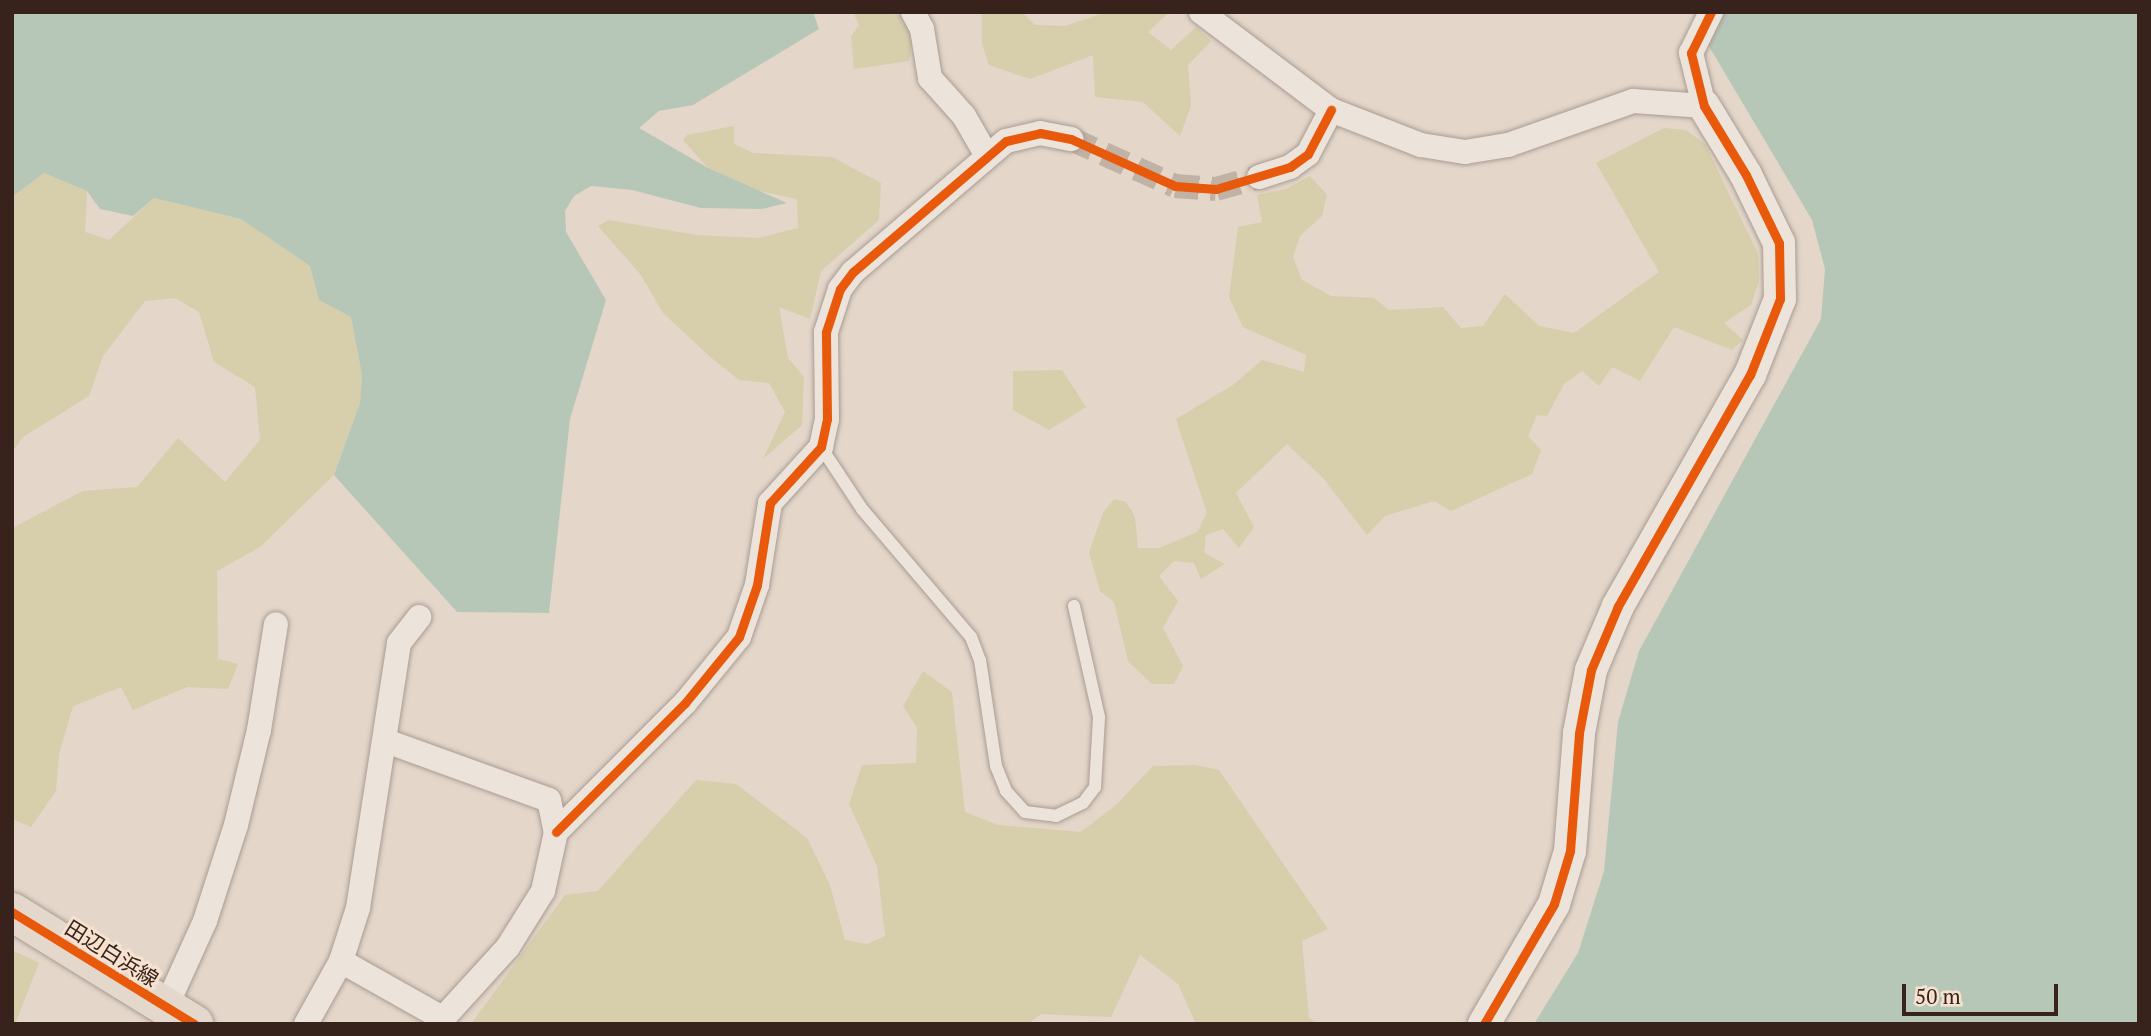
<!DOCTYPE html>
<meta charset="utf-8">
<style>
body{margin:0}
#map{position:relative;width:2151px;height:1036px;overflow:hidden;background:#e4d6c9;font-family:"PT Serif","Noto Sans JP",serif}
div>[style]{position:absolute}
.green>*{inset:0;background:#d7ceab}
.water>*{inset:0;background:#b6c7b8}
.minor-tunnel>*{height:24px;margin-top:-12px;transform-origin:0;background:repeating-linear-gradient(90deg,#c1b2a6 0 24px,transparent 0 36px)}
.roads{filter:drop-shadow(0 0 2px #a99c93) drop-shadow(0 0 2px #a99c93)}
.service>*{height:12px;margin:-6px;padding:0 6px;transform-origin:6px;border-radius:6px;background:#ece3db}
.minor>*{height:24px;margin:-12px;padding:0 12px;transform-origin:12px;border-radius:12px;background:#ece3db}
.tertiary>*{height:32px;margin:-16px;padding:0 16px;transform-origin:16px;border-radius:16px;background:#ece3db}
.primary>*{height:38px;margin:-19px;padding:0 19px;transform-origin:19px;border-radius:19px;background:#e4d8cc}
.cycleway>*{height:9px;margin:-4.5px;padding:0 4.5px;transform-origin:4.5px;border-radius:4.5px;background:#e8590c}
span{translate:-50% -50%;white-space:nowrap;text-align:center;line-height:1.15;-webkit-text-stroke:6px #f6e2ce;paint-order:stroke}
.street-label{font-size:21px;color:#37231b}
.frame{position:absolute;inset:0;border:14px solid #37231b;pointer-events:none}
.scale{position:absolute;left:1902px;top:984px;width:156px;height:32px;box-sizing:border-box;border:4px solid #37231b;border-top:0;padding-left:9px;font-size:21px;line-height:24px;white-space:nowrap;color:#37231b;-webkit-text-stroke:5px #f6e2ce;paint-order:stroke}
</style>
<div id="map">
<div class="green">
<i style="clip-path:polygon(853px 12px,904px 15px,913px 38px,909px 61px,854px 69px,851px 37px,859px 25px)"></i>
<i style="clip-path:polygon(982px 12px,1022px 12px,1035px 25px,1065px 26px,1107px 12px,1169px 12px,1148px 32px,1171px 50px,1196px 27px,1211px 41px,1188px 65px,1191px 106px,1180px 136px,1143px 102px,1095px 97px,1093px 55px,1030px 79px,989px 65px,982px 43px)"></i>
<i style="clip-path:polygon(734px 126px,734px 144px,753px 153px,832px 157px,881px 183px,879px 220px,821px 271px,810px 319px,779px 307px,788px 358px,804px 377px,802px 425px,763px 459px,785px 412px,769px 383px,739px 380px,709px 356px,663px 313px,641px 275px,598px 226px,609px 220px,696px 235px,758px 238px,798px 228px,797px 199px,759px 191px,708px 168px,683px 140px,687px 135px)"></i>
<i style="clip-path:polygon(1664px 128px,1686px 130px,1705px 144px,1758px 254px,1759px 281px,1751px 305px,1724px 323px,1743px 340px,1732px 350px,1674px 327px,1640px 381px,1612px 367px,1599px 386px,1582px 371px,1564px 384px,1547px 416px,1537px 415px,1528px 436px,1541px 450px,1532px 474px,1451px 511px,1434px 501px,1385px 516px,1367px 535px,1323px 478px,1287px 444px,1236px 493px,1254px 527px,1239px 548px,1223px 529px,1206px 535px,1204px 553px,1225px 564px,1201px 579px,1194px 563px,1174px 561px,1159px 576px,1178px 601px,1163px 628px,1183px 666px,1174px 684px,1152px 684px,1128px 661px,1114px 602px,1100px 591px,1089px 552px,1103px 513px,1114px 499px,1126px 502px,1135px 517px,1138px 548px,1159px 548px,1197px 532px,1207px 513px,1176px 419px,1233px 385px,1262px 360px,1304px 372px,1306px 355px,1243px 327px,1229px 297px,1238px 227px,1262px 222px,1257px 195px,1286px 189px,1310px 176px,1327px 195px,1322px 216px,1300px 236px,1293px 257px,1302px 280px,1331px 296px,1374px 298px,1389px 310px,1443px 307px,1461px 328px,1483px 326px,1505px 294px,1539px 326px,1574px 333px,1659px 272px,1596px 163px)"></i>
<i style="clip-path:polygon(44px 173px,87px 191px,85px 232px,109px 240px,154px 198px,241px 219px,310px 266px,319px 300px,351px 317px,362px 375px,360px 403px,334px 475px,260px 547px,217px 571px,218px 659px,238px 664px,228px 689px,187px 687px,133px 710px,121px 687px,73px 706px,59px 754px,56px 791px,31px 827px,12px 819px,12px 528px,83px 491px,137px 487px,178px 438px,225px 482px,260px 440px,255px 387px,214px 362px,199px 312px,175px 298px,145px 301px,103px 356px,89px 396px,23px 437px,12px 452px,12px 197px)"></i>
<i style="clip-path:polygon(1062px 370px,1086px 407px,1049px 430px,1013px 410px,1013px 371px)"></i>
<i style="clip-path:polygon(923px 671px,952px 692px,965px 812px,998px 825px,1081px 832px,1116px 805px,1153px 766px,1196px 765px,1219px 770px,1328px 929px,1302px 941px,1309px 1018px,1319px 1024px,1196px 1024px,1178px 984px,1140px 955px,1111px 1017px,1041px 1014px,1028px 1024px,471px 1024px,565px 895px,598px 891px,696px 780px,736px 784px,807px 838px,830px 885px,845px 940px,867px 944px,885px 936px,877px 866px,849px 804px,862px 765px,916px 763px,917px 728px,903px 706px)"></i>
<i style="clip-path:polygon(12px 950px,39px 963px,15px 1024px,12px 1024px)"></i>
</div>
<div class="water">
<i style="clip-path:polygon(12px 12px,813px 12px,819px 29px,693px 105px,659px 111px,639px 128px,708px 168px,787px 203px,762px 209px,701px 208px,632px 190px,591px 186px,574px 196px,565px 211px,566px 232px,606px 300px,570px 419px,549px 613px,457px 612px,334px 475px,360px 403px,362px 375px,351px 317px,319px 300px,310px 266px,241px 219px,154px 198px,133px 216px,100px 209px,87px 191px,44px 173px,12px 197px)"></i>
<i style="clip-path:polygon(1722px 12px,2139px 12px,2139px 1024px,1534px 1024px,1578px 953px,1604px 871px,1618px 722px,1639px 651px,1821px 319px,1825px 269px,1812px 220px,1707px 43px)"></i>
</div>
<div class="minor-tunnel">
<i style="left:1071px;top:139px;width:114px;rotate:24.3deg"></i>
<i style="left:1175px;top:186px;width:41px;rotate:4.2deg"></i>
<i style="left:1216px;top:189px;width:45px;rotate:-15.6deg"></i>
</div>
<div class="roads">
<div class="service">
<i style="left:821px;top:447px;width:74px;rotate:56.5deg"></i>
<i style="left:862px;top:509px;width:168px;rotate:49.6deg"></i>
<i style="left:971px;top:637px;width:25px;rotate:69deg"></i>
<i style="left:980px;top:660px;width:107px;rotate:81.4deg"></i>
<i style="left:996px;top:766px;width:27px;rotate:68deg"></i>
<i style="left:1006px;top:791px;width:28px;rotate:48deg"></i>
<i style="left:1025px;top:812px;width:31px;rotate:7deg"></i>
<i style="left:1056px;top:816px;width:30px;rotate:-26deg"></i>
<i style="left:1083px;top:803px;width:20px;rotate:-53deg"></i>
<i style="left:1095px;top:787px;width:70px;rotate:-86.7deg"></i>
<i style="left:1099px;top:717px;width:114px;rotate:-102.7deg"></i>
</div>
<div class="minor">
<i style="left:913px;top:12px;width:19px;rotate:62deg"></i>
<i style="left:922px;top:29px;width:50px;rotate:80.7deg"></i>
<i style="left:930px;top:78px;width:51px;rotate:48.2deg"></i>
<i style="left:964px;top:116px;width:46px;rotate:60.1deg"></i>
<i style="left:1201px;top:12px;width:163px;rotate:37deg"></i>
<i style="left:1331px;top:110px;width:97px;rotate:21.3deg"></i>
<i style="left:1421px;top:145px;width:45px;rotate:9deg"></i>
<i style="left:1465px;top:152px;width:44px;rotate:-9.2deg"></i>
<i style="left:1508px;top:145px;width:133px;rotate:-19.4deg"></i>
<i style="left:1633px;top:101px;width:71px;rotate:4deg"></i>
<i style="left:1704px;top:106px;width:55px;rotate:-103.8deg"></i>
<i style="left:1691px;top:53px;width:46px;rotate:-64deg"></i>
<i style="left:1259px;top:177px;width:33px;rotate:-18deg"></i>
<i style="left:1290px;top:167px;width:22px;rotate:-36deg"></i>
<i style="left:1308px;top:154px;width:50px;rotate:-62.4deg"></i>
<i style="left:386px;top:741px;width:173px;rotate:19.9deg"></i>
<i style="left:549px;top:800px;width:33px;rotate:78deg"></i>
<i style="left:556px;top:832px;width:60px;rotate:102.4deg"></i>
<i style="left:543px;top:891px;width:66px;rotate:122deg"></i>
<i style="left:508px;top:947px;width:104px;rotate:132.3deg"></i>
<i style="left:556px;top:832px;width:182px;rotate:-45deg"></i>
<i style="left:685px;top:703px;width:85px;rotate:-50.7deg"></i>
<i style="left:739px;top:637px;width:55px;rotate:-70.9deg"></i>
<i style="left:757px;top:585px;width:83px;rotate:-81deg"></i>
<i style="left:770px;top:503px;width:76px;rotate:-47.7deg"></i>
<i style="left:821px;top:447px;width:29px;rotate:-78deg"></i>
<i style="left:827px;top:419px;width:87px;rotate:-90.7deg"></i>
<i style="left:826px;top:332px;width:45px;rotate:-72deg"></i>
<i style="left:840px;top:289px;width:21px;rotate:-53deg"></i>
<i style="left:853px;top:272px;width:201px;rotate:-40.6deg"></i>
<i style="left:1006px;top:141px;width:35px;rotate:-13deg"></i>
<i style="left:1040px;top:133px;width:32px;rotate:11deg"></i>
<i style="left:341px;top:961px;width:116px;rotate:29.4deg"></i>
<i style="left:166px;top:1007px;width:94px;rotate:-65.6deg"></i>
<i style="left:205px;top:921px;width:101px;rotate:-72.1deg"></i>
<i style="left:236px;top:825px;width:98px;rotate:-76.4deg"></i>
<i style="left:259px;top:730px;width:107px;rotate:-80.9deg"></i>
<i style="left:306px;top:1024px;width:72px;rotate:-60.9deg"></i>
<i style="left:341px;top:961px;width:56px;rotate:-72.2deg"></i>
<i style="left:358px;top:908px;width:268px;rotate:-81.2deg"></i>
<i style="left:399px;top:643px;width:33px;rotate:-52deg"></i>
</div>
<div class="tertiary">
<i style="left:1484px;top:1024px;width:139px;rotate:-59.7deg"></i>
<i style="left:1554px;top:904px;width:55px;rotate:-73.2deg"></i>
<i style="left:1570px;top:851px;width:118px;rotate:-85.6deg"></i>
<i style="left:1579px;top:733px;width:64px;rotate:-79.2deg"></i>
<i style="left:1591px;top:670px;width:69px;rotate:-67.1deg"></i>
<i style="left:1618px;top:606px;width:266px;rotate:-60.3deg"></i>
<i style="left:1750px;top:375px;width:82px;rotate:-68.5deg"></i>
<i style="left:1780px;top:299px;width:56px;rotate:-91deg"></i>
<i style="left:1779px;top:243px;width:76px;rotate:-115.9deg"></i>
<i style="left:1746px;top:175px;width:81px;rotate:-121.3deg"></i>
</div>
<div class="primary">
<i style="left:12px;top:912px;width:214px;rotate:31.6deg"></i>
</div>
</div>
<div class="cycleway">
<i style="left:556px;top:832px;width:182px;rotate:-45deg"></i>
<i style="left:685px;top:703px;width:85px;rotate:-50.7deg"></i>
<i style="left:739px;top:637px;width:55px;rotate:-70.9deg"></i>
<i style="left:757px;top:585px;width:83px;rotate:-81deg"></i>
<i style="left:770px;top:503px;width:76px;rotate:-47.7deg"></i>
<i style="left:821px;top:447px;width:29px;rotate:-78deg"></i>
<i style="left:827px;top:419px;width:87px;rotate:-90.7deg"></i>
<i style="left:826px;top:332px;width:45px;rotate:-72deg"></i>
<i style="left:840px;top:289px;width:21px;rotate:-53deg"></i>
<i style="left:853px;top:272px;width:201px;rotate:-40.6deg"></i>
<i style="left:1006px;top:141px;width:35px;rotate:-13deg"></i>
<i style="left:1040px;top:133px;width:32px;rotate:11deg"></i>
<i style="left:1071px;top:139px;width:114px;rotate:24.3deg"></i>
<i style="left:1175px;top:186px;width:41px;rotate:4.2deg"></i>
<i style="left:1216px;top:189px;width:77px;rotate:-16.6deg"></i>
<i style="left:1290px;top:167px;width:22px;rotate:-36deg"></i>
<i style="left:1308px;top:154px;width:50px;rotate:-62.4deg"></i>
<i style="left:12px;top:912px;width:214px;rotate:31.6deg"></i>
<i style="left:1484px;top:1024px;width:139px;rotate:-59.7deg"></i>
<i style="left:1554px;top:904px;width:55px;rotate:-73.2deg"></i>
<i style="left:1570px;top:851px;width:118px;rotate:-85.6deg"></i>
<i style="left:1579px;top:733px;width:64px;rotate:-79.2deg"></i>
<i style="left:1591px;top:670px;width:69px;rotate:-67.1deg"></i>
<i style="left:1618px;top:606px;width:266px;rotate:-60.3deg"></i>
<i style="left:1750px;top:375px;width:82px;rotate:-68.5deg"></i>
<i style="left:1780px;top:299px;width:56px;rotate:-91deg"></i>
<i style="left:1779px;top:243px;width:76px;rotate:-115.9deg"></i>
<i style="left:1746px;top:175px;width:81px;rotate:-121.3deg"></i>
<i style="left:1704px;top:106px;width:55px;rotate:-103.8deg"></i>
<i style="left:1691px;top:53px;width:46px;rotate:-64deg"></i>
</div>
<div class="street-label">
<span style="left:112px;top:953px;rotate:32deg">田辺白浜線</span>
</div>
<div class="frame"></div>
<div class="scale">50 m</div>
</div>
